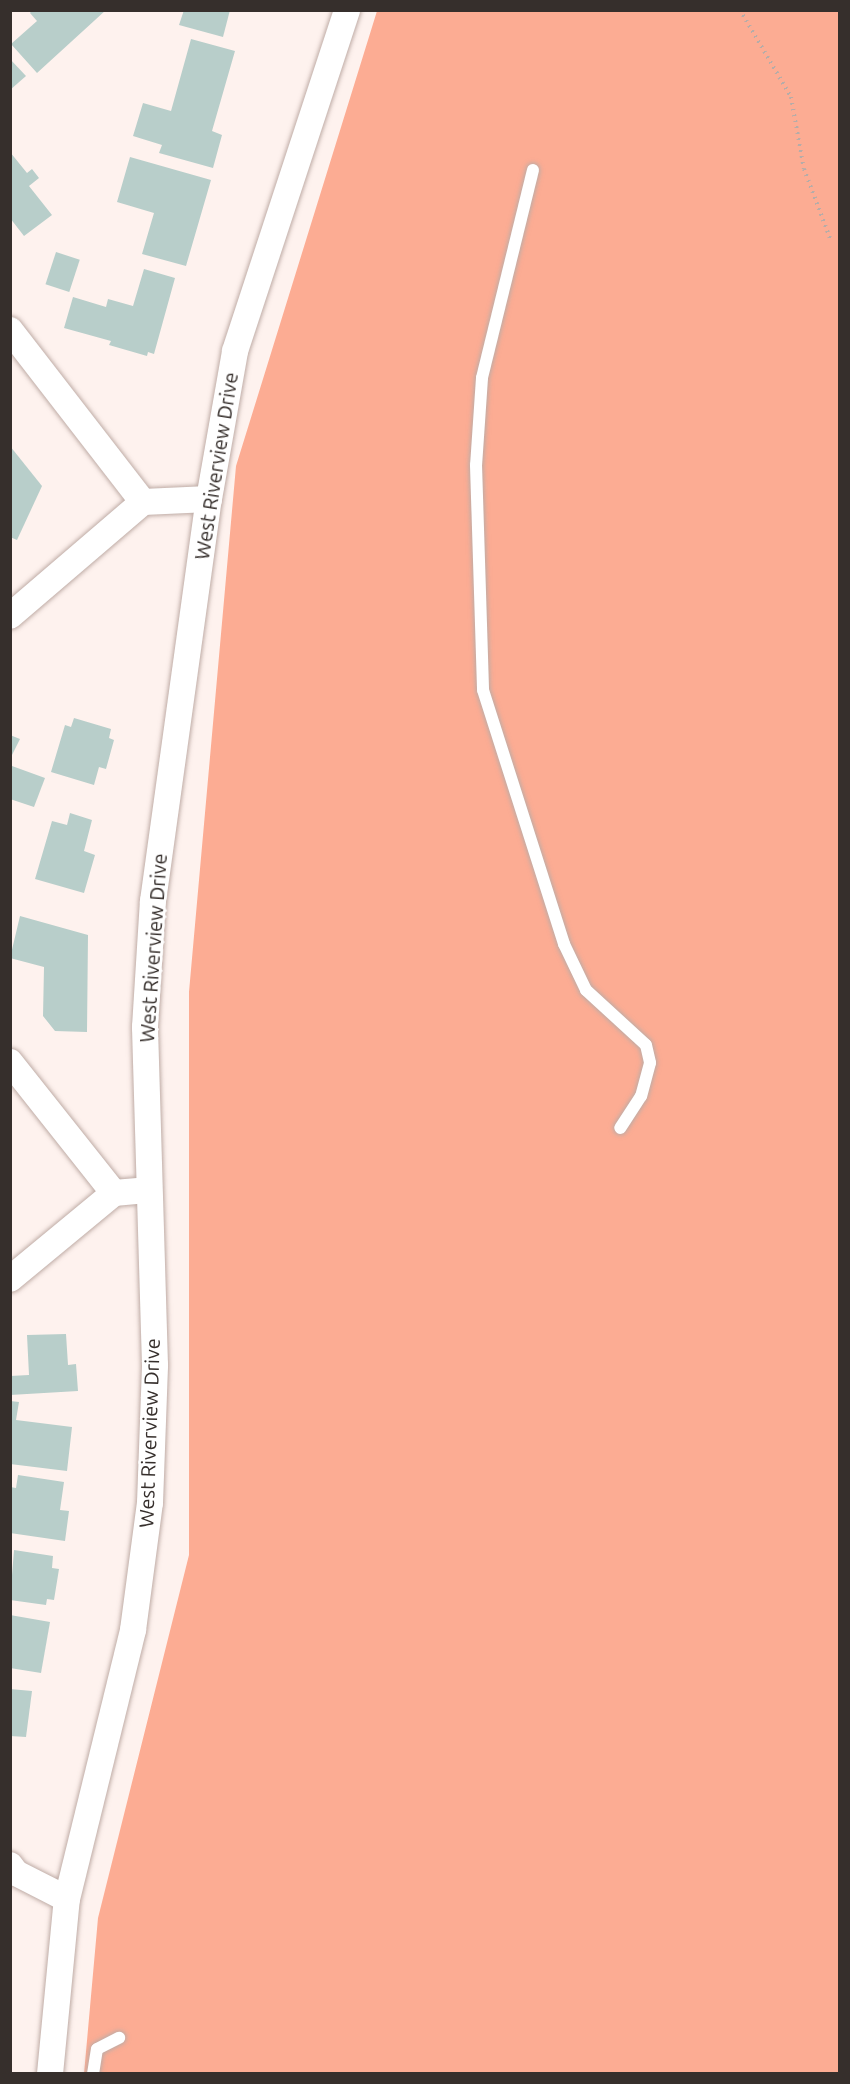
<!DOCTYPE html>
<style>
body{margin:0}
#map{position:relative;width:850px;height:2084px;overflow:hidden;background:#fef2ee;font-family:Ubuntu,sans-serif}
div>[style]{position:absolute}
.green>*{inset:0;background:#fcac93}
.building>*{inset:0;background:#b8ceca;transform-origin:0 0}
.path>*{height:4px;margin-top:-2px;transform-origin:0;background:repeating-linear-gradient(90deg,#b6aca8 0 1.5px,transparent 0 6px)}
.roads{filter:drop-shadow(0 0 2px #bfaca6) drop-shadow(0 0 2px #bfaca6)}
.lane>*{height:12px;margin:-6px;padding:0 6px;transform-origin:6px;border-radius:6px;background:#fff}
.street>*{height:26px;margin:-13px;padding:0 13px;transform-origin:13px;border-radius:13px;background:#fff}
span{translate:-50% -50%;white-space:nowrap;text-align:center;line-height:1.15;-webkit-text-stroke:5px #fff;paint-order:stroke}
.street-label{font-size:20px;color:#362f2c}
.frame{position:absolute;inset:0;border:12px solid #362f2c;pointer-events:none}
</style>
<div id="map">
<div class="green">
<i style="clip-path:polygon(377px 11px,839px 11px,839px 2073px,84px 2074px,98px 1918px,189px 1555px,189px 992px,236px 466px)"></i>
</div>
<div class="building">
<i style="clip-path:polygon(32px 10px,106px 10px,37px 73px,11px 44px,37px 21px,30px 13px)"></i>
<i style="clip-path:polygon(184px 10px,230px 10px,223px 37px,179px 25px)"></i>
<i style="clip-path:polygon(191px 39px,235px 51px,212px 131px,222px 135px,213px 168px,159px 153px,162px 145px,133px 136px,143px 103px,171px 111px)"></i>
<i style="clip-path:polygon(10px 59px,26px 76px,10px 90px)"></i>
<i style="clip-path:polygon(10px 152px,27px 173px,32px 169px,39px 178px,29px 186px,52px 215px,24px 236px,10px 218px)"></i>
<i style="clip-path:polygon(130px 157px,211px 180px,186px 266px,142px 254px,154px 213px,117px 202px)"></i>
<i style="left:56px;top:252px;width:25px;height:34px;rotate:18deg"></i>
<i style="clip-path:polygon(144px 269px,175px 278px,154px 354px,148px 352px,147px 356px,109px 345px,111px 341px,64px 328px,73px 297px,106px 307px,108px 299px,133px 306px)"></i>
<i style="clip-path:polygon(10px 446px,42px 486px,17px 540px,10px 537px)"></i>
<i style="clip-path:polygon(74px 718px,111px 729px,109px 738px,114px 740px,106px 769px,99px 767px,94px 785px,51px 772px,65px 725px,71px 727px)"></i>
<i style="clip-path:polygon(10px 735px,20px 739px,10px 759px)"></i>
<i style="clip-path:polygon(12px 766px,45px 778px,34px 807px,10px 799px)"></i>
<i style="clip-path:polygon(70px 813px,92px 820px,84px 851px,95px 855px,84px 893px,35px 879px,52px 821px,67px 825px)"></i>
<i style="clip-path:polygon(20px 916px,88px 935px,87px 1032px,55px 1031px,43px 1016px,44px 967px,10px 958px)"></i>
<i style="clip-path:polygon(66px 1334px,68px 1365px,76px 1364px,78px 1391px,10px 1395px,10px 1376px,29px 1375px,27px 1335px)"></i>
<i style="clip-path:polygon(10px 1401px,19px 1402px,16px 1420px,72px 1427px,67px 1471px,10px 1464px)"></i>
<i style="clip-path:polygon(18px 1475px,64px 1482px,60px 1510px,69px 1511px,65px 1541px,10px 1533px,10px 1487px,16px 1488px)"></i>
<i style="clip-path:polygon(14px 1550px,53px 1556px,52px 1568px,59px 1569px,54px 1600px,47px 1599px,46px 1605px,10px 1600px)"></i>
<i style="clip-path:polygon(10px 1615px,50px 1622px,41px 1673px,10px 1668px)"></i>
<i style="clip-path:polygon(10px 1689px,32px 1691px,26px 1737px,10px 1736px)"></i>
</div>
<div class="path">
<i style="left:740px;top:10px;width:101px;rotate:59.6deg"></i>
<i style="left:791px;top:97px;width:73px;rotate:79.8deg"></i>
<i style="left:804px;top:169px;width:74px;rotate:69.4deg"></i>
</div>
<div class="roads">
<div class="lane">
<i style="left:533px;top:170px;width:214px;rotate:103.8deg"></i>
<i style="left:482px;top:378px;width:87px;rotate:93.9deg"></i>
<i style="left:476px;top:465px;width:225px;rotate:88.2deg"></i>
<i style="left:483px;top:690px;width:267px;rotate:72.3deg"></i>
<i style="left:564px;top:944px;width:51px;rotate:64.4deg"></i>
<i style="left:586px;top:990px;width:81px;rotate:42.5deg"></i>
<i style="left:646px;top:1045px;width:18px;rotate:77deg"></i>
<i style="left:650px;top:1063px;width:34px;rotate:105deg"></i>
<i style="left:641px;top:1096px;width:38px;rotate:123deg"></i>
<i style="left:93px;top:2074px;width:25px;rotate:-81deg"></i>
<i style="left:97px;top:2049px;width:25px;rotate:-27deg"></i>
</div>
<div class="street">
<i style="left:10px;top:330px;width:217px;rotate:52.3deg"></i>
<i style="left:143px;top:502px;width:66px;rotate:-2.6deg"></i>
<i style="left:10px;top:616px;width:175px;rotate:-40.6deg"></i>
<i style="left:10px;top:1062px;width:167px;rotate:51.6deg"></i>
<i style="left:114px;top:1193px;width:33px;rotate:-5deg"></i>
<i style="left:10px;top:1279px;width:135px;rotate:-39.6deg"></i>
<i style="left:10px;top:1865px;width:10px;rotate:53deg"></i>
<i style="left:16px;top:1873px;width:57px;rotate:27deg"></i>
<i style="left:50px;top:2074px;width:176px;rotate:-84.5deg"></i>
<i style="left:67px;top:1899px;width:277px;rotate:-76.2deg"></i>
<i style="left:133px;top:1630px;width:128px;rotate:-82.4deg"></i>
<i style="left:150px;top:1503px;width:138px;rotate:-87.9deg"></i>
<i style="left:155px;top:1365px;width:338px;rotate:-91.7deg"></i>
<i style="left:145px;top:1027px;width:126px;rotate:-86.4deg"></i>
<i style="left:153px;top:901px;width:406px;rotate:-82.1deg"></i>
<i style="left:209px;top:499px;width:150px;rotate:-80deg"></i>
<i style="left:235px;top:351px;width:359px;rotate:-71.8deg"></i>
</div>
</div>
<div class="street-label">
<span style="left:216px;top:466px;rotate:-81deg">West Riverview Drive</span>
<span style="left:153px;top:948px;rotate:-86deg">West Riverview Drive</span>
<span style="left:149px;top:1433px;rotate:-88deg">West Riverview Drive</span>
</div>
<div class="frame"></div>
</div>
